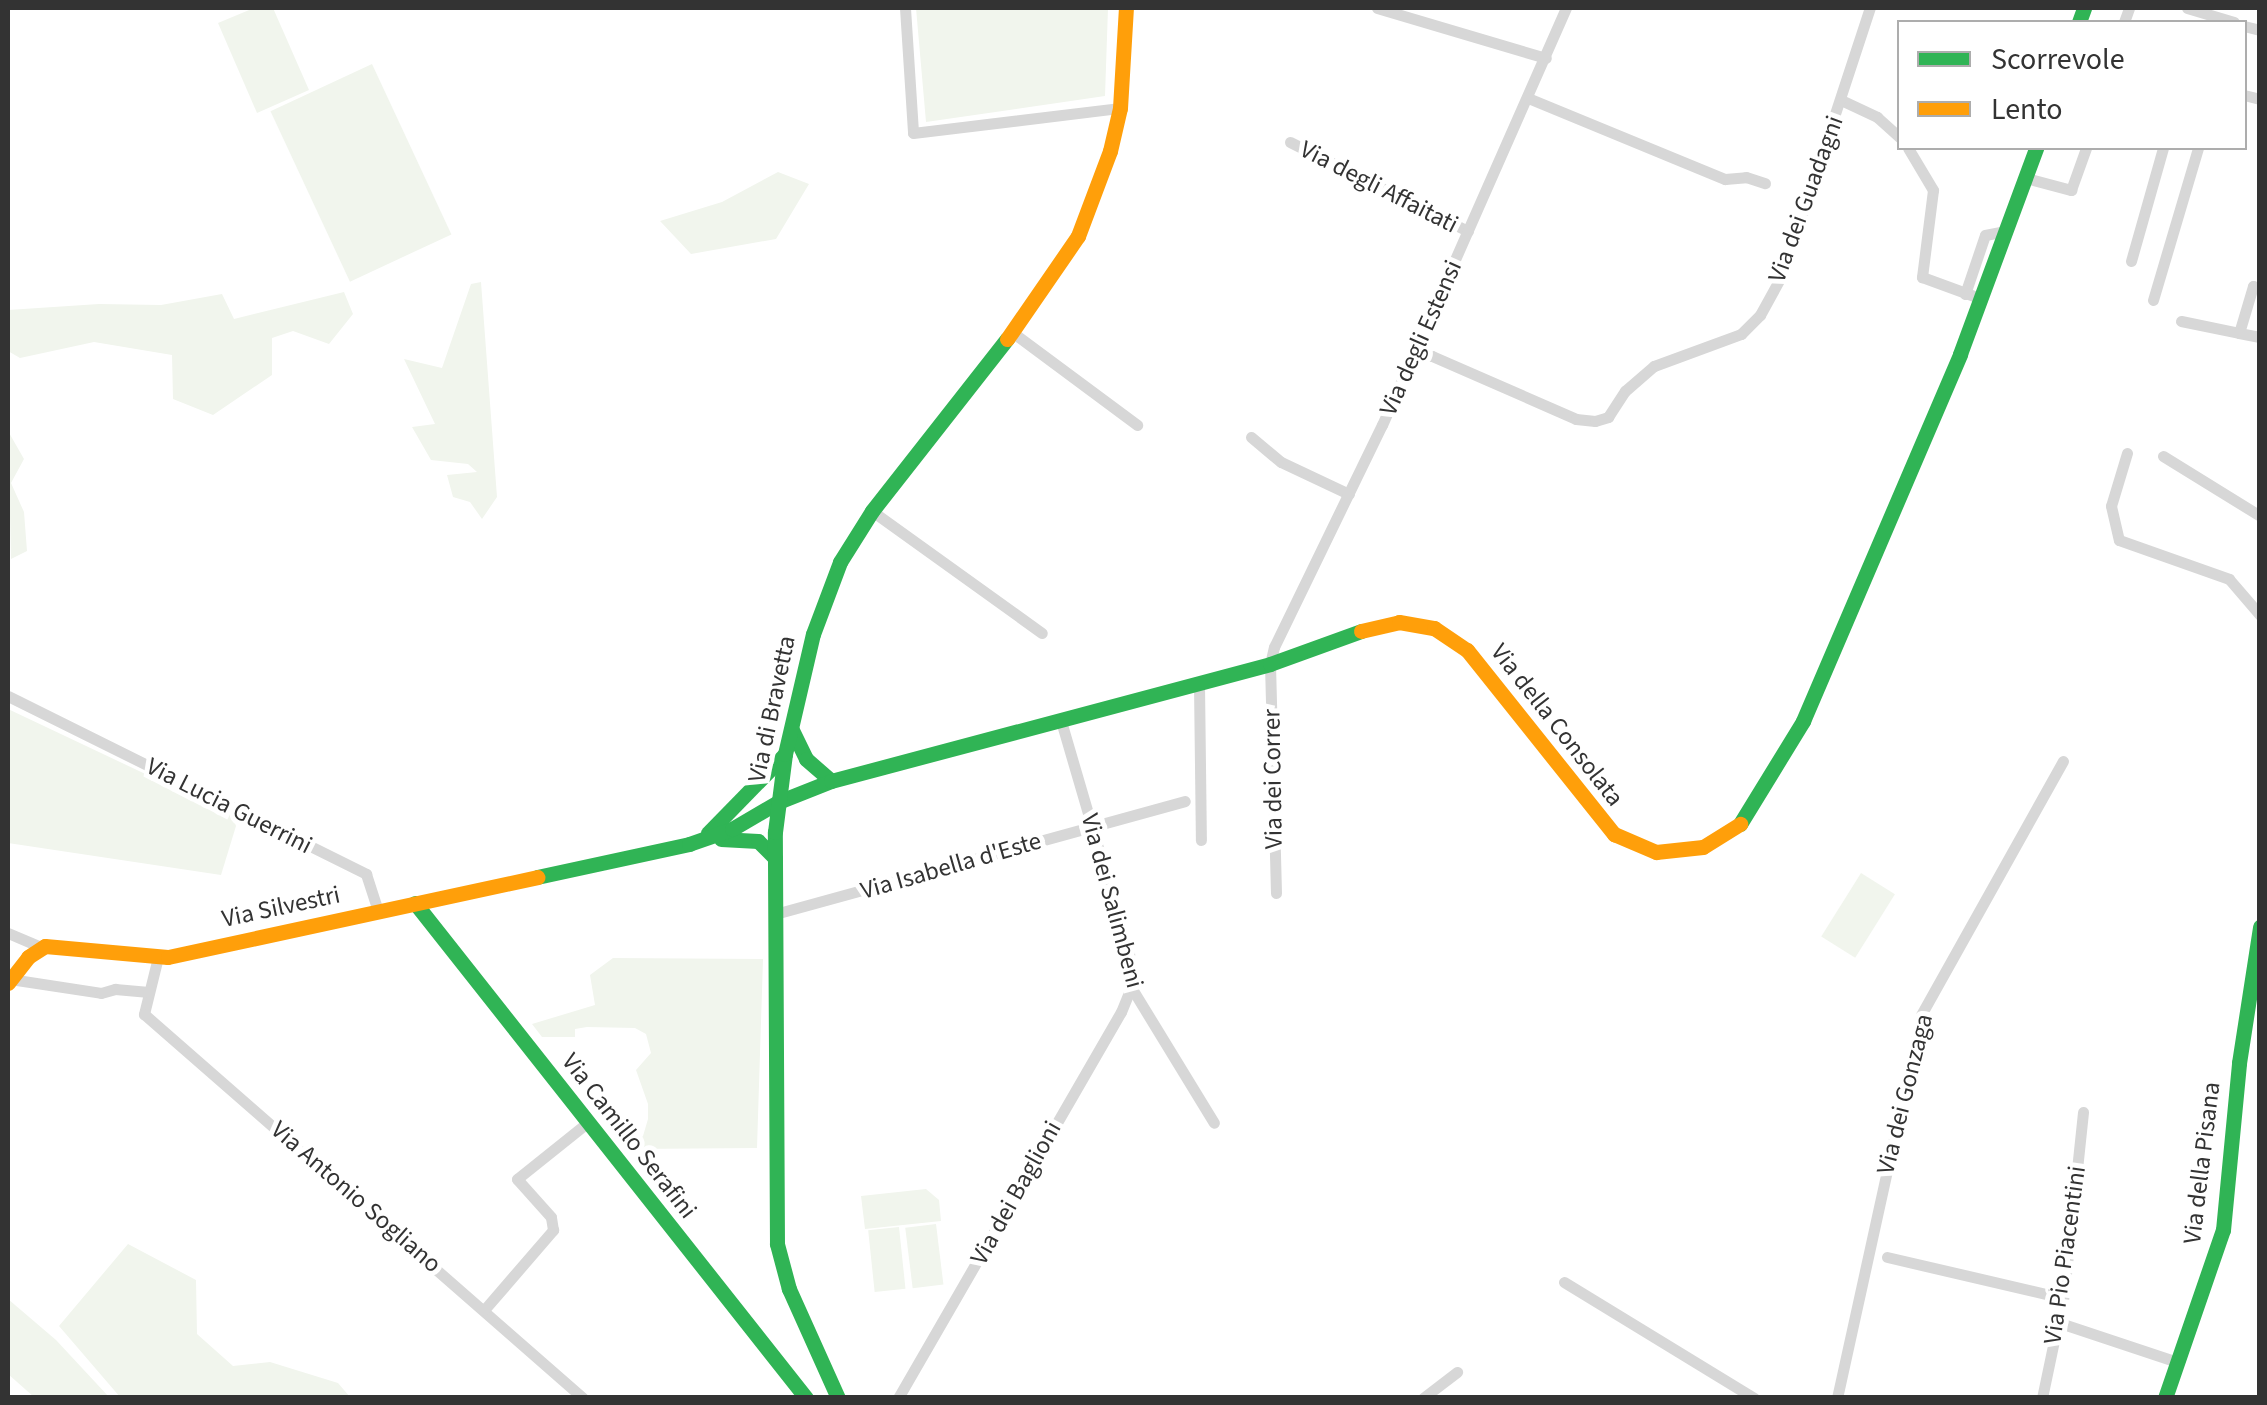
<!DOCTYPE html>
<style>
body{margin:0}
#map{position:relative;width:2267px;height:1405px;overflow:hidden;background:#fff;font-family:"Source Sans 3",sans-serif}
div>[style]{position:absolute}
.green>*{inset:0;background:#f1f5ed;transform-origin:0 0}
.street>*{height:11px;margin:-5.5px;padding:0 5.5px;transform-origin:5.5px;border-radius:5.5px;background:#d7d7d7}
.fast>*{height:15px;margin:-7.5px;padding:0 7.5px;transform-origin:7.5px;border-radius:7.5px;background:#30b455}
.slow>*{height:15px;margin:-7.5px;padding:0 7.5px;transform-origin:7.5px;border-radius:7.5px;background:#ff9f0a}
span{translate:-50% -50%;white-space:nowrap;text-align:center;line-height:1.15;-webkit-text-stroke:10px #fff;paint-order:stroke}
.street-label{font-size:25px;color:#333}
.frame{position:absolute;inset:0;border:10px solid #333;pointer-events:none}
.legend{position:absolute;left:1897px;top:20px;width:350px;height:130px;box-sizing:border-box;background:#fff;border:2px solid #adadad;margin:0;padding:12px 18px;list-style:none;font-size:30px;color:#333}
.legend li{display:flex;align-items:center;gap:20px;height:50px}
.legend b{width:50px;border:2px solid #adadad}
</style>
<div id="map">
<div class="green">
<i style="clip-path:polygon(254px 8px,273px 8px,309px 90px,257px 113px,218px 23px)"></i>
<i style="clip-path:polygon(916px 8px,1108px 8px,1105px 96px,926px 122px)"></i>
<i style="left:372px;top:64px;width:188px;height:112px;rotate:65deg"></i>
<i style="clip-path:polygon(778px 172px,809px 184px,776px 239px,691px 254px,660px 221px,722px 202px)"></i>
<i style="clip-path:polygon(481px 282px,497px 497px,482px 519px,470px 502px,453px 497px,447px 475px,477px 472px,468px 464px,431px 460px,412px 427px,435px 424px,404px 359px,442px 368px,471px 284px)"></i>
<i style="clip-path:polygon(344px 292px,353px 314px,329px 344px,293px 331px,272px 338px,272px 375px,213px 415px,173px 399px,172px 355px,94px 342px,20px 358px,8px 351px,8px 310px,99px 304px,161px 305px,222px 294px,234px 319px)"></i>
<i style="clip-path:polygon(8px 431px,24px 459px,11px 483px,24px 512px,27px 551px,11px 559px)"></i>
<i style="clip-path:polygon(8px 709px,232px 815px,236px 826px,221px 875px,8px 843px)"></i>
<i style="left:1861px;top:873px;width:40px;height:75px;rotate:32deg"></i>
<i style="clip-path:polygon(613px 958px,763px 959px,757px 1148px,632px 1149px,643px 1136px,648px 1119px,648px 1104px,636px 1070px,651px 1053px,646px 1034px,635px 1028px,587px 1027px,575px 1029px,575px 1037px,542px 1037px,532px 1024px,595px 1005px,590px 975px)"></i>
<i style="clip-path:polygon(926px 1189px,939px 1200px,941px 1221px,865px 1229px,861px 1196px)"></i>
<i style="left:936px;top:1224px;width:61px;height:31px;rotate:83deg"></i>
<i style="left:899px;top:1227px;width:62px;height:31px;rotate:84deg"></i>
<i style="clip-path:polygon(128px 1244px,196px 1280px,197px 1334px,233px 1366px,270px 1362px,338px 1383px,350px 1397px,120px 1397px,59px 1326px)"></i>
<i style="clip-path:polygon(8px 1299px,56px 1340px,109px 1397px,34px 1397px,8px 1374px)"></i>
</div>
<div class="street">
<i style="left:905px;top:8px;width:125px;rotate:86.3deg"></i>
<i style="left:913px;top:133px;width:209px;rotate:-6.9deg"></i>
<i style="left:1377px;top:8px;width:176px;rotate:16.5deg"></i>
<i style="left:2187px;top:8px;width:49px;rotate:16.6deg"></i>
<i style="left:2124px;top:22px;width:15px;rotate:-70deg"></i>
<i style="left:2244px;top:26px;width:16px;rotate:14deg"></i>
<i style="left:2244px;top:95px;width:16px;rotate:14deg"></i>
<i style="left:1528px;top:98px;width:213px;rotate:22.4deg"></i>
<i style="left:1725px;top:179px;width:21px;rotate:-5deg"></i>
<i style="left:1746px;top:177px;width:20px;rotate:18deg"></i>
<i style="left:1841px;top:100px;width:40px;rotate:25deg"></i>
<i style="left:1877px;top:117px;width:31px;rotate:42deg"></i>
<i style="left:1290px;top:142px;width:199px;rotate:26.6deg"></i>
<i style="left:1908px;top:148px;width:49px;rotate:59.2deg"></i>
<i style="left:1933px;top:190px;width:88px;rotate:97.2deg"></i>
<i style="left:1922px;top:277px;width:64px;rotate:20.1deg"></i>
<i style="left:2026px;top:178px;width:47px;rotate:14.9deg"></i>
<i style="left:2071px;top:190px;width:45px;rotate:-70.3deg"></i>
<i style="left:2131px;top:261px;width:117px;rotate:-74.2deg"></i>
<i style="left:1965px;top:294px;width:62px;rotate:-71.3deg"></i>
<i style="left:1985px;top:235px;width:21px;rotate:-11deg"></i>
<i style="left:2153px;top:300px;width:159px;rotate:-73.5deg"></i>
<i style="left:2181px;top:321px;width:59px;rotate:11.7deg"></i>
<i style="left:2239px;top:333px;width:49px;rotate:-73.4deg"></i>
<i style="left:2253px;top:286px;width:7px;rotate:16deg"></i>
<i style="left:1012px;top:332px;width:156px;rotate:36.6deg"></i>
<i style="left:2239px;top:333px;width:21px;rotate:11deg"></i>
<i style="left:1412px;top:355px;width:20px;rotate:3deg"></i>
<i style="left:1432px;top:356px;width:157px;rotate:23.6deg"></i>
<i style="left:1576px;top:419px;width:19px;rotate:6deg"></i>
<i style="left:1595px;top:421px;width:14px;rotate:-17deg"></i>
<i style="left:1608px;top:417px;width:31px;rotate:-57deg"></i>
<i style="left:1625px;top:391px;width:38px;rotate:-41deg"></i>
<i style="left:1654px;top:366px;width:93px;rotate:-20.2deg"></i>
<i style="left:1741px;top:334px;width:27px;rotate:-45deg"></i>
<i style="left:1760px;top:315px;width:46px;rotate:-61.2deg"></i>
<i style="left:1782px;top:275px;width:281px;rotate:-71.8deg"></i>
<i style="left:1251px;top:437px;width:39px;rotate:40deg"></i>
<i style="left:1281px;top:462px;width:75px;rotate:25.2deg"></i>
<i style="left:2127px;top:453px;width:55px;rotate:106.8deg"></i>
<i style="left:2111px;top:506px;width:35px;rotate:77deg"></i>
<i style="left:2119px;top:540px;width:117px;rotate:19.5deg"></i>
<i style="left:2229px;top:579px;width:48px;rotate:49.3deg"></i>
<i style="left:2163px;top:456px;width:114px;rotate:31.7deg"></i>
<i style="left:872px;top:511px;width:209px;rotate:35.7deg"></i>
<i style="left:1199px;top:684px;width:156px;rotate:89.3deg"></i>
<i style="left:8px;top:696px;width:400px;rotate:26.4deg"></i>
<i style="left:366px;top:874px;width:39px;rotate:72deg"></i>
<i style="left:1061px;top:721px;width:243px;rotate:73.7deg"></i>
<i style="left:1129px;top:954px;width:33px;rotate:87deg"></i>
<i style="left:1131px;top:987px;width:159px;rotate:58.6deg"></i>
<i style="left:1276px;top:893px;width:229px;rotate:-91.5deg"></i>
<i style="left:1270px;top:664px;width:17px;rotate:-77deg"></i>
<i style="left:1274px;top:647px;width:247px;rotate:-64.1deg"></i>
<i style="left:1382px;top:425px;width:456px;rotate:-66.2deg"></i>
<i style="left:775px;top:914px;width:425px;rotate:-15.4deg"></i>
<i style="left:8px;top:933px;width:36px;rotate:23deg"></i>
<i style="left:158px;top:957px;width:59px;rotate:103.8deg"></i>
<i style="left:144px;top:1014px;width:583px;rotate:41.18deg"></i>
<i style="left:10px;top:979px;width:92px;rotate:8.7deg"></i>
<i style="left:101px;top:993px;width:15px;rotate:-16deg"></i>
<i style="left:115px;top:989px;width:34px;rotate:5deg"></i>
<i style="left:1887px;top:1257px;width:181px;rotate:13.1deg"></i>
<i style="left:1564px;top:1282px;width:223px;rotate:31.4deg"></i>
<i style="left:484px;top:1310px;width:106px;rotate:-49.2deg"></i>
<i style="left:553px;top:1230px;width:13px;rotate:-99deg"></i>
<i style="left:551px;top:1217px;width:51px;rotate:-131.8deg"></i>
<i style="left:517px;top:1179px;width:90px;rotate:-38.7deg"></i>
<i style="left:2057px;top:1322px;width:126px;rotate:18.4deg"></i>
<i style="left:898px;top:1398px;width:446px;rotate:-60deg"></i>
<i style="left:1121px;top:1012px;width:27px;rotate:-68deg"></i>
<i style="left:1423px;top:1398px;width:43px;rotate:-37.4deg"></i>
<i style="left:1837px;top:1398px;width:392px;rotate:-77.6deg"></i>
<i style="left:1921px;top:1015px;width:291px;rotate:-60.8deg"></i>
<i style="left:2042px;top:1398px;width:107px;rotate:-78.2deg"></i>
<i style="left:2064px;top:1293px;width:182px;rotate:-84deg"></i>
</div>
<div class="fast">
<i style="left:2079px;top:22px;width:15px;rotate:-70deg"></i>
<i style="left:792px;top:730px;width:32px;rotate:64deg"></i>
<i style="left:806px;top:759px;width:33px;rotate:41deg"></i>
<i style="left:1740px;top:824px;width:121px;rotate:-58.5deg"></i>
<i style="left:1803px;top:721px;width:399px;rotate:-66.8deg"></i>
<i style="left:1960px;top:354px;width:220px;rotate:-69.7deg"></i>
<i style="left:708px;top:833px;width:110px;rotate:-45.7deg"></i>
<i style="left:721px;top:839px;width:37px;rotate:3deg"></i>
<i style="left:758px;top:841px;width:24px;rotate:45deg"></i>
<i style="left:537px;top:877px;width:156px;rotate:-12.2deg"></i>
<i style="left:689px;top:844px;width:46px;rotate:-19.2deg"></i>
<i style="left:732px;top:829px;width:53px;rotate:-30.4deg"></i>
<i style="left:778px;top:802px;width:57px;rotate:-21.6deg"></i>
<i style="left:831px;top:781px;width:454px;rotate:-14.9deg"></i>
<i style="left:1270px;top:664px;width:97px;rotate:-19.9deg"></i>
<i style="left:415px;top:903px;width:631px;rotate:51.69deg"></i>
<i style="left:838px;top:1398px;width:120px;rotate:-114.2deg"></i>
<i style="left:789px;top:1289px;width:47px;rotate:-104.9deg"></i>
<i style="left:777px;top:1244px;width:412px;rotate:-90.3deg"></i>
<i style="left:775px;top:832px;width:79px;rotate:-82.7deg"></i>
<i style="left:785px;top:754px;width:123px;rotate:-76.9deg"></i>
<i style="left:813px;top:634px;width:77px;rotate:-69.4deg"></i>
<i style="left:840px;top:562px;width:60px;rotate:-57.9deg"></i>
<i style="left:872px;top:511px;width:219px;rotate:-51.9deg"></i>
<i style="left:2165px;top:1398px;width:178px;rotate:-71deg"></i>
<i style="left:2223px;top:1230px;width:168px;rotate:-84.5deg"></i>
<i style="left:2239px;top:1063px;width:138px;rotate:-81.2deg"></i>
</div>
<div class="slow">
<i style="left:1007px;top:339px;width:125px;rotate:-55.4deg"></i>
<i style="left:1078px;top:236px;width:91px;rotate:-69.4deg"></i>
<i style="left:1110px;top:151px;width:44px;rotate:-76.9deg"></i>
<i style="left:1120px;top:108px;width:100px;rotate:-86.6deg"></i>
<i style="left:1361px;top:631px;width:39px;rotate:-13deg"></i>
<i style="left:1399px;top:622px;width:36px;rotate:10deg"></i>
<i style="left:1434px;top:628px;width:40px;rotate:34deg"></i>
<i style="left:1467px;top:650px;width:236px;rotate:51.4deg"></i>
<i style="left:1614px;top:834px;width:46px;rotate:23.2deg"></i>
<i style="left:1656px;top:852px;width:47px;rotate:-6.1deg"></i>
<i style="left:1703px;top:847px;width:44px;rotate:-31.9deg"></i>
<i style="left:8px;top:983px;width:33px;rotate:-52deg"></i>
<i style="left:28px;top:957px;width:20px;rotate:-33deg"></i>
<i style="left:45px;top:946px;width:123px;rotate:5.1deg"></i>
<i style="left:168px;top:957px;width:378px;rotate:-12.2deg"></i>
</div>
<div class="street-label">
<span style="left:1379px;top:187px;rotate:27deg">Via degli Affaitati</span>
<span style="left:1806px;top:199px;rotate:-70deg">Via dei Guadagni</span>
<span style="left:1421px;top:338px;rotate:-66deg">Via degli Estensi</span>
<span style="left:772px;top:709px;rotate:-78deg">Via di Bravetta</span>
<span style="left:1557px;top:725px;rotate:52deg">Via della Consolata</span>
<span style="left:1273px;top:779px;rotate:-91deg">Via dei Correr</span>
<span style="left:229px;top:806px;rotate:27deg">Via Lucia Guerrini</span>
<span style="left:951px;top:866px;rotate:-16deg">Via Isabella d'Este</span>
<span style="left:1112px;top:901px;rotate:75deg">Via dei Salimbeni</span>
<span style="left:281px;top:907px;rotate:-12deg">Via Silvestri</span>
<span style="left:1905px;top:1094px;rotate:-76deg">Via dei Gonzaga</span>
<span style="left:629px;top:1136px;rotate:52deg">Via Camillo Serafini</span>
<span style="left:2202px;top:1163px;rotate:-83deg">Via della Pisana</span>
<span style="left:1016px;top:1193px;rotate:-61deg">Via dei Baglioni</span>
<span style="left:356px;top:1197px;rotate:41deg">Via Antonio Sogliano</span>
<span style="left:2065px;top:1255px;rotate:-82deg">Via Pio Piacentini</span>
</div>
<div class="frame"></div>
<ul class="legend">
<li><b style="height:12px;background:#30b455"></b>Scorrevole</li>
<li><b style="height:12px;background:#ff9f0a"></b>Lento</li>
</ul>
</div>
